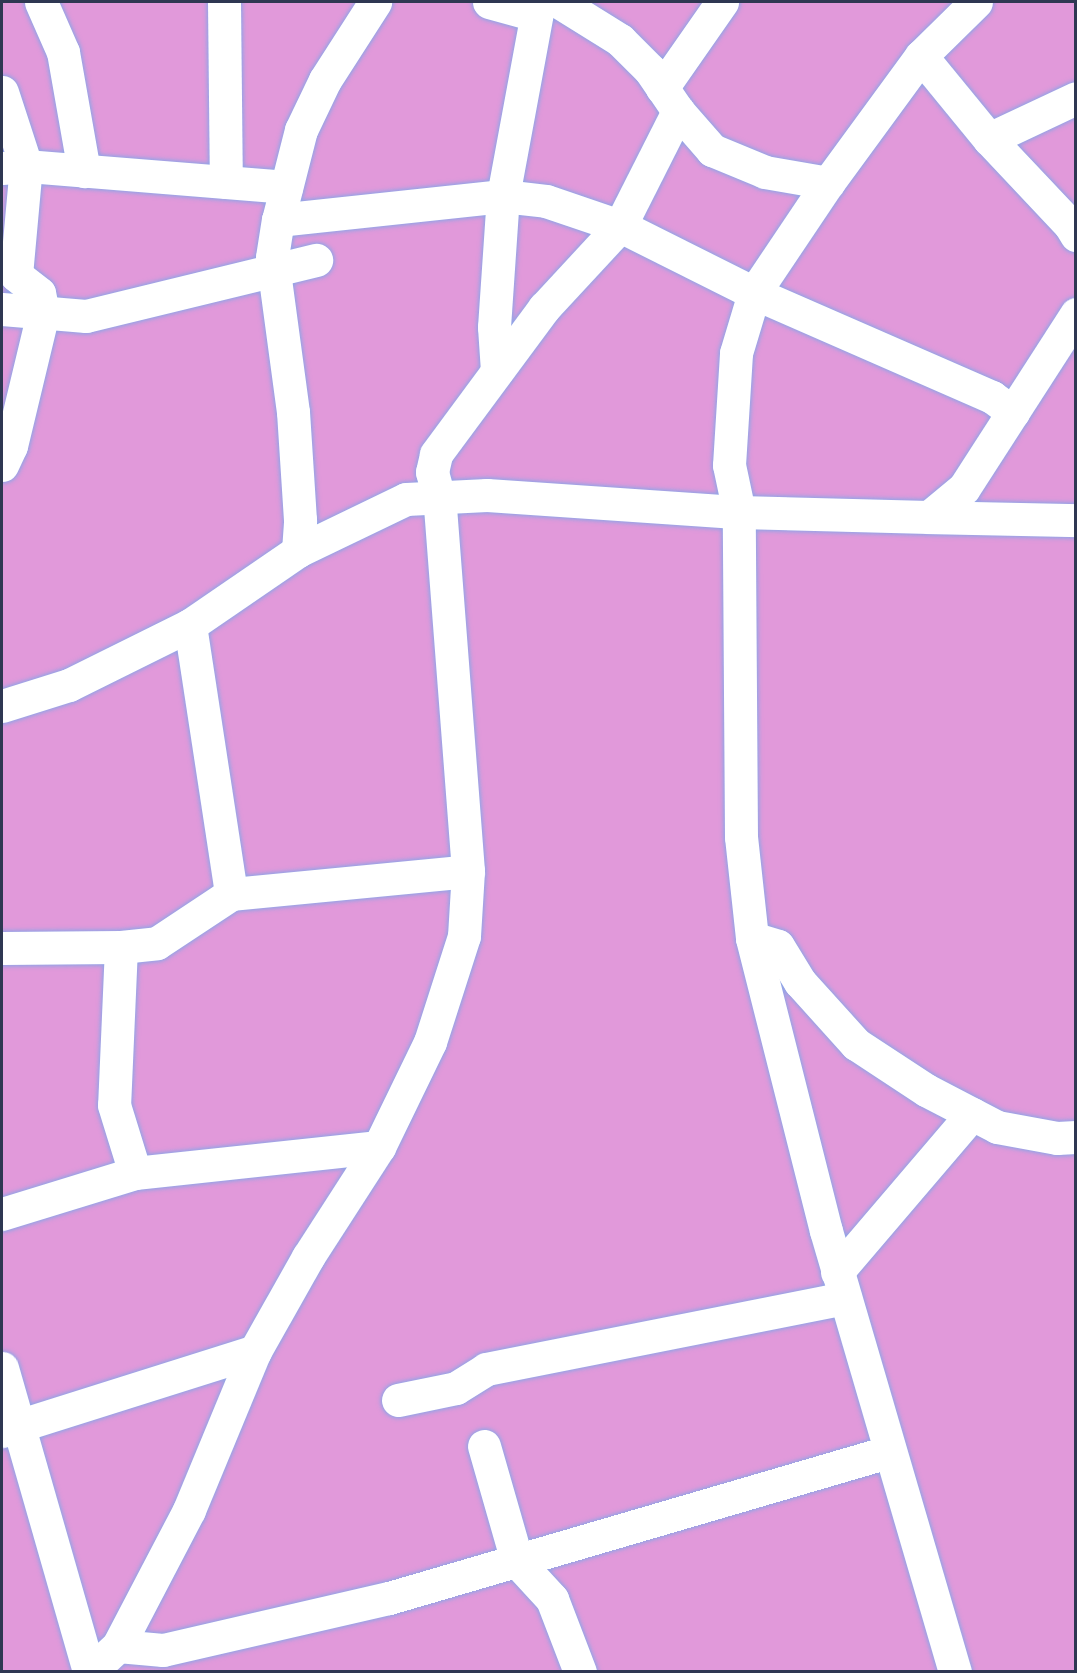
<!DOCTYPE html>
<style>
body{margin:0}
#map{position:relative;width:1077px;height:1673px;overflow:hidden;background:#e3e9f7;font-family:Signika,sans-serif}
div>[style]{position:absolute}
.green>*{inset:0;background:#e199da;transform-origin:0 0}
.roads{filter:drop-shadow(0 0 2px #8fa4e6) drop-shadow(0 0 2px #8fa4e6)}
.street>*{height:33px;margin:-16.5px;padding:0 16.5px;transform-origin:16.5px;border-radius:16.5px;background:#fff}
span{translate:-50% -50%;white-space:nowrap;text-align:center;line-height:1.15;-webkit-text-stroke:5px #f6f6f6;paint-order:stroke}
.frame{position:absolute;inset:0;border:3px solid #2e3752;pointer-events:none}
</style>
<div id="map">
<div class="green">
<i style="left:2px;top:2px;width:1073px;height:1669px"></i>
</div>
<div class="roads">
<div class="street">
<i style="left:41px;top:2px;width:55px;rotate:66.3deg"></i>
<i style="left:63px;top:52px;width:121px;rotate:80deg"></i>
<i style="left:224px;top:2px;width:180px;rotate:89.4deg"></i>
<i style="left:489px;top:2px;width:49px;rotate:15.5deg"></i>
<i style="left:559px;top:2px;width:72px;rotate:31.9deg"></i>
<i style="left:620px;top:40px;width:42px;rotate:45deg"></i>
<i style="left:650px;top:70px;width:50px;rotate:55.7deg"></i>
<i style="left:678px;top:111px;width:52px;rotate:48.9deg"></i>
<i style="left:712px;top:150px;width:57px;rotate:22.5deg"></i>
<i style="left:765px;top:172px;width:64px;rotate:9.9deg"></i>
<i style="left:921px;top:56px;width:107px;rotate:50.7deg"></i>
<i style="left:989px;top:139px;width:118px;rotate:46.7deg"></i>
<i style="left:1070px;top:225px;width:12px;rotate:59deg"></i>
<i style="left:662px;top:88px;width:105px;rotate:-55.1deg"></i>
<i style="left:2px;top:92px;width:78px;rotate:72deg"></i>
<i style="left:26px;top:166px;width:24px;rotate:175deg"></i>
<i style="left:989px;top:139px;width:96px;rotate:-25.2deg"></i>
<i style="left:278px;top:220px;width:226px;rotate:-6.1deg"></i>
<i style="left:503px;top:196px;width:43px;rotate:6.6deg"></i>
<i style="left:546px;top:201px;width:78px;rotate:18.7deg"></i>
<i style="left:620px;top:226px;width:150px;rotate:26.6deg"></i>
<i style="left:754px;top:293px;width:260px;rotate:23.6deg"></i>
<i style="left:992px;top:397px;width:26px;rotate:36deg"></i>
<i style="left:2px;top:309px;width:84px;rotate:4.8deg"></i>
<i style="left:86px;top:316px;width:237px;rotate:-13.7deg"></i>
<i style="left:497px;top:371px;width:44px;rotate:-93.9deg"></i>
<i style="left:494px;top:327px;width:131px;rotate:-86.1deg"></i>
<i style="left:503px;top:196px;width:197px;rotate:-79.5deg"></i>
<i style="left:2px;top:465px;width:21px;rotate:-65deg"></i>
<i style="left:11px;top:446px;width:137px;rotate:-76.5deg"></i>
<i style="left:43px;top:313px;width:20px;rotate:-101deg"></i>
<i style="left:39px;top:293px;width:29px;rotate:-142deg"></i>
<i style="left:16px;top:275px;width:109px;rotate:-84.8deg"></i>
<i style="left:26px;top:166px;width:261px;rotate:4.6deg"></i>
<i style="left:929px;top:517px;width:147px;rotate:1.2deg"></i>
<i style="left:298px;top:551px;width:31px;rotate:-86deg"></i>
<i style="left:300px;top:520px;width:108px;rotate:-93.7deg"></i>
<i style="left:293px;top:412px;width:156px;rotate:-97.7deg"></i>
<i style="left:272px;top:257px;width:37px;rotate:-81deg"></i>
<i style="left:278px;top:220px;width:93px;rotate:-75.7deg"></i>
<i style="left:301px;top:130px;width:55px;rotate:-64.4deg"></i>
<i style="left:325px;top:80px;width:93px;rotate:-57.3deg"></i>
<i style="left:190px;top:625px;width:272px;rotate:81.3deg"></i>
<i style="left:2px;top:706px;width:70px;rotate:-17.4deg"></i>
<i style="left:69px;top:685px;width:135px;rotate:-26.4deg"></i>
<i style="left:190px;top:625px;width:131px;rotate:-34.4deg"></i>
<i style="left:298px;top:551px;width:120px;rotate:-25.7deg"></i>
<i style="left:406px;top:499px;width:81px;rotate:-2.8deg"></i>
<i style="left:487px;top:495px;width:253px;rotate:3.9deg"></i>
<i style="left:739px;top:512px;width:190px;rotate:1.5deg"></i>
<i style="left:929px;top:517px;width:45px;rotate:-39.6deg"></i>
<i style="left:964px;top:488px;width:207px;rotate:-57.2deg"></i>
<i style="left:752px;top:938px;width:27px;rotate:17deg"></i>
<i style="left:778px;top:946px;width:42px;rotate:58.6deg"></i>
<i style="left:800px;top:982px;width:84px;rotate:47.9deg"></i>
<i style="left:856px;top:1044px;width:84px;rotate:33.3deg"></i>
<i style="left:926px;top:1090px;width:80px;rotate:27.5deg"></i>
<i style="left:997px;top:1127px;width:61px;rotate:10.4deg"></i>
<i style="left:1057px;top:1138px;width:19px;rotate:-3deg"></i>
<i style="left:121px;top:947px;width:158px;rotate:92.5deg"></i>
<i style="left:114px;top:1105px;width:71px;rotate:72.8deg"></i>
<i style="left:2px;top:948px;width:119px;rotate:-0.5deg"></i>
<i style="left:121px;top:947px;width:36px;rotate:-6deg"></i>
<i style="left:157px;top:943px;width:89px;rotate:-33.5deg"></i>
<i style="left:231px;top:894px;width:238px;rotate:-5.5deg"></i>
<i style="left:2px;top:1214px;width:139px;rotate:-17.1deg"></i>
<i style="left:135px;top:1173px;width:245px;rotate:-6.1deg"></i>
<i style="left:837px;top:1272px;width:208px;rotate:-49.5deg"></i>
<i style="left:2px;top:1368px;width:316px;rotate:74deg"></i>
<i style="left:398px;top:1400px;width:59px;rotate:-11.7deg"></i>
<i style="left:456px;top:1388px;width:36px;rotate:-32deg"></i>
<i style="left:486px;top:1369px;width:366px;rotate:-11.2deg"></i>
<i style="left:2px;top:1431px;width:265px;rotate:-17.5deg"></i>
<i style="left:484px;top:1446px;width:120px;rotate:74deg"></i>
<i style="left:517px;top:1561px;width:52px;rotate:47.4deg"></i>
<i style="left:552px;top:1599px;width:78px;rotate:69deg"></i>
<i style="left:118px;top:1646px;width:45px;rotate:5.1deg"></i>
<i style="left:163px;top:1650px;width:232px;rotate:-13deg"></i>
<i style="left:389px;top:1598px;width:520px;rotate:-16.31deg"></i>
<i style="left:90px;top:1672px;width:38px;rotate:-43deg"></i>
<i style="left:118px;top:1646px;width:153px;rotate:-62.4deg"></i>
<i style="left:189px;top:1510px;width:172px;rotate:-67.5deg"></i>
<i style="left:255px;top:1351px;width:108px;rotate:-60.6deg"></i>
<i style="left:308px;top:1257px;width:131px;rotate:-57.2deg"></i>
<i style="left:379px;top:1147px;width:117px;rotate:-64.1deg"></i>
<i style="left:430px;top:1042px;width:111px;rotate:-72.2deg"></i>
<i style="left:464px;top:936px;width:65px;rotate:-86.5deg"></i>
<i style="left:468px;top:871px;width:374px;rotate:-94.4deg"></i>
<i style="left:439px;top:498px;width:27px;rotate:-105deg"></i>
<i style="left:432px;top:472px;width:18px;rotate:-77deg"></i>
<i style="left:436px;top:454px;width:182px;rotate:-53.5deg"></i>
<i style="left:544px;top:308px;width:112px;rotate:-47.2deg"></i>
<i style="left:620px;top:226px;width:129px;rotate:-63.2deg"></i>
<i style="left:955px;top:1672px;width:459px;rotate:-106.3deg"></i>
<i style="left:826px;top:1231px;width:302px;rotate:-104.2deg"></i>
<i style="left:752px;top:938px;width:102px;rotate:-96.2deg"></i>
<i style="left:741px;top:837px;width:325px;rotate:-90.4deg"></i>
<i style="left:739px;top:512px;width:48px;rotate:-102deg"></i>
<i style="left:729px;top:465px;width:112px;rotate:-86.4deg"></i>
<i style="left:736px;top:353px;width:63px;rotate:-73.3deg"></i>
<i style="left:754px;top:293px;width:133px;rotate:-56.1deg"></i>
<i style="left:828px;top:183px;width:157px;rotate:-53.8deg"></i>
<i style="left:921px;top:56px;width:77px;rotate:-44.5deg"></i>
</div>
</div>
<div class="frame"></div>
</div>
